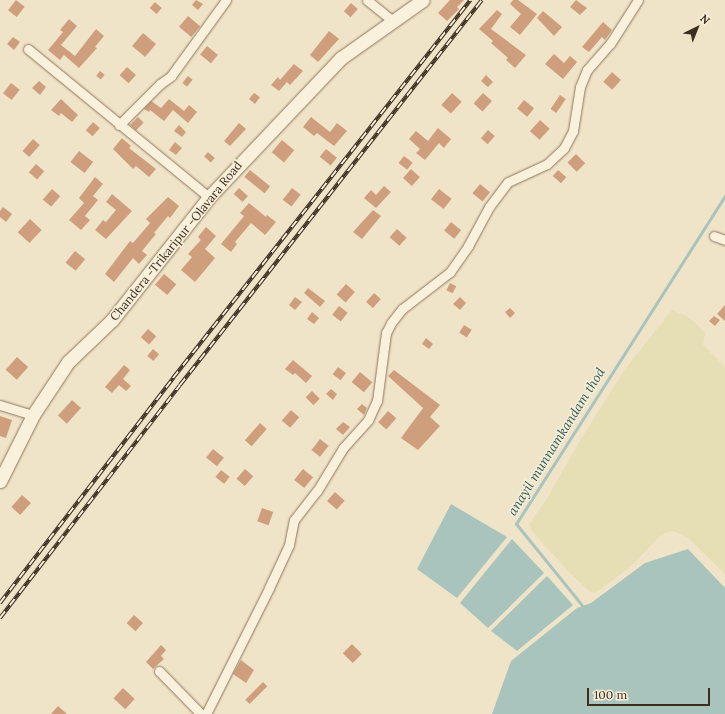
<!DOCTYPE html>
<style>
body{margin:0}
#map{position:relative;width:725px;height:714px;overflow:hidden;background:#f0e4c8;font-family:Lora,serif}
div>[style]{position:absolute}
.farmland>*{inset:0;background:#e6deb5}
.water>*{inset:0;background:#a9c4bc}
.stream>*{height:2.5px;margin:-1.25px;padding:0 1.25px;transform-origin:1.25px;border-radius:1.25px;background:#a9c4bc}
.building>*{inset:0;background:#cf9f7d;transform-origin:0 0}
.roads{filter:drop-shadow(0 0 1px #8d765c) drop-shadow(0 0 1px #8d765c)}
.street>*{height:9px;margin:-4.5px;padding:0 4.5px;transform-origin:4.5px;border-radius:4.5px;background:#faf1dc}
.secondary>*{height:13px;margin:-6.5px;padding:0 6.5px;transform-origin:6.5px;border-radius:6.5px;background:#faf1dc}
.rail>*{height:4px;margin-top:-2px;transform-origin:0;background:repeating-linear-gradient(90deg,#f7eed8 0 8px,#3d2e20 0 16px);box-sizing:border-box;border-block:1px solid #3d2e20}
span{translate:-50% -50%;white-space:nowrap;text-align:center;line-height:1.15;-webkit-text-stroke:3px #f7eed8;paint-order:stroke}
.street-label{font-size:12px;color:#3d2e20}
.water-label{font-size:13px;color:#2f5d5a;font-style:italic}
.north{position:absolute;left:677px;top:8px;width:40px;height:40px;-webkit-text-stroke:3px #f7eed8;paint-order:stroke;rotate:43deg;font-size:11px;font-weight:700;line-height:16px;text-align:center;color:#3d2e20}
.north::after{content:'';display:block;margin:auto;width:14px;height:18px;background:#3d2e20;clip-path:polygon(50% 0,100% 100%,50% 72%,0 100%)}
.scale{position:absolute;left:587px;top:688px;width:123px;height:18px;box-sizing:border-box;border:2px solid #3d2e20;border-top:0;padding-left:5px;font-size:12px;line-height:14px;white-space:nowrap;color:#3d2e20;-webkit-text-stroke:3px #f7eed8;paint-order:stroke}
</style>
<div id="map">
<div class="farmland">
<i style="clip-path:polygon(672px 310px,686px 316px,698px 325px,705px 334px,703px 345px,725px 367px,725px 574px,688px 538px,673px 531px,662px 534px,630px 567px,600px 590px,594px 593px,590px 592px,568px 571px,531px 530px,530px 523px,548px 497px,579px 442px,625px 369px)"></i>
</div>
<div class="water">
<i style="clip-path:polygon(451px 504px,507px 537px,457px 598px,417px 569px)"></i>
<i style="clip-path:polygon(512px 539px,544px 573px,488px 628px,460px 603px)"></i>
<i style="clip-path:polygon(688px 549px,725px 588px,725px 714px,492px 714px,511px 661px,577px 608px,591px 603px,645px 563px)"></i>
<i style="clip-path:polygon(547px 576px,573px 605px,517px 651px,491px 631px)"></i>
</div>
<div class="stream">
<i style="left:584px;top:608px;width:108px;rotate:-129deg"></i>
<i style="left:516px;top:524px;width:389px;rotate:-57.5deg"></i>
</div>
<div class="building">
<i style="left:16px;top:0;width:11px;height:13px;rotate:38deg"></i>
<i style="clip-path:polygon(196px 0,203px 4px,198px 10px,192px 5px)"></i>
<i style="clip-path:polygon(450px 0,464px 0,457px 7px,459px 9px,447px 21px,438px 13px)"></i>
<i style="clip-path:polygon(513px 0,518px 0,537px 14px,520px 35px,510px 27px,521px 14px,510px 4px)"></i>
<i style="clip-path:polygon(576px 0,587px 8px,580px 15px,570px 7px)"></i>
<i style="left:155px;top:2px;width:9px;height:8px;rotate:41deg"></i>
<i style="left:351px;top:3px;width:9px;height:11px;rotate:41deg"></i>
<i style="clip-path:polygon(497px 10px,502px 14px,491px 29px,526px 55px,515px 68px,506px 60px,508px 58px,491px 43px,493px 41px,479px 29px)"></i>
<i style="clip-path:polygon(543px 11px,562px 27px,554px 36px,537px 18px)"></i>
<i style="left:188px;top:16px;width:16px;height:14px;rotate:40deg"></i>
<i style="clip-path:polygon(69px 19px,77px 26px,61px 45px,75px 56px,96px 29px,104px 36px,95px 47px,97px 48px,79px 68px,64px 55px,60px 60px,48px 50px,63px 32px,60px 30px)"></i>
<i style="clip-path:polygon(603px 22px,612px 30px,605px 40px,602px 37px,589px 52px,582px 47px)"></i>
<i style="clip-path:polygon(329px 31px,339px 39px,318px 62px,310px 55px)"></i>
<i style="left:143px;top:33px;width:17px;height:17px;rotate:40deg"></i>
<i style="clip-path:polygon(13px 37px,20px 42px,14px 50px,7px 44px)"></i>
<i style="left:207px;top:46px;width:14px;height:11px;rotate:39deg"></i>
<i style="clip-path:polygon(554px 54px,564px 63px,570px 56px,577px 62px,563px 79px,545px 64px)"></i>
<i style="clip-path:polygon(294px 64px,303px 71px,290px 85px,287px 82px,279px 91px,271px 85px,278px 77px,280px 80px)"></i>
<i style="left:127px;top:67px;width:12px;height:11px;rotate:42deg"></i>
<i style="left:100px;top:71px;width:6px;height:6px;rotate:39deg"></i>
<i style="left:612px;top:72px;width:12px;height:13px;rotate:42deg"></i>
<i style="clip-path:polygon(486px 75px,493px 82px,488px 87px,481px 81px)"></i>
<i style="left:188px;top:76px;width:6px;height:9px;rotate:39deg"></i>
<i style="clip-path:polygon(39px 81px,46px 87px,40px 95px,32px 88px)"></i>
<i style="left:11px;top:83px;width:11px;height:13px;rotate:38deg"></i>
<i style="clip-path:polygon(254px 93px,260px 97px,255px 104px,249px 99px)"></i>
<i style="left:452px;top:93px;width:13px;height:16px;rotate:42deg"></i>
<i style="left:483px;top:93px;width:12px;height:14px;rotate:42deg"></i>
<i style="left:560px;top:95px;width:7px;height:17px;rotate:34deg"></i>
<i style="clip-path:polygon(61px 99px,78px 115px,72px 122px,61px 113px,59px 116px,51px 110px)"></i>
<i style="clip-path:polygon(169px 99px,184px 111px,189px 105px,197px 112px,188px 123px,173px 110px,164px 121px,150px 110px,149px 112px,144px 109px,151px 101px,161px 108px)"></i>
<i style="left:524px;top:100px;width:13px;height:11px;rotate:39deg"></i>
<i style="left:138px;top:117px;width:8px;height:11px;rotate:45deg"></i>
<i style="clip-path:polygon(311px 117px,330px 132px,337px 123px,347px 131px,334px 146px,317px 133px,314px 136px,303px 127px)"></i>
<i style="left:540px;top:120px;width:13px;height:15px;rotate:42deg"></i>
<i style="left:93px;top:122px;width:9px;height:11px;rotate:41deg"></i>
<i style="clip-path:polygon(239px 123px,246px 129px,230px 146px,224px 141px)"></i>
<i style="clip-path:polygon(179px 125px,186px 132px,182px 137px,174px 131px)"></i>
<i style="clip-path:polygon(438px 128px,451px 139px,444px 148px,439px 143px,425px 160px,416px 153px,420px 149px,409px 139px,416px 131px,428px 141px)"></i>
<i style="left:488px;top:130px;width:9px;height:11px;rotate:41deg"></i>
<i style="clip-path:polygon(122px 138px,131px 146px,129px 148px,156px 169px,149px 177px,136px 166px,133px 169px,113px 149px)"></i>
<i style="left:33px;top:139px;width:9px;height:16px;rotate:41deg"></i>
<i style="left:282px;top:140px;width:16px;height:16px;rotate:40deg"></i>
<i style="clip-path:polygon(175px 142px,182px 148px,176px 155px,169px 150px)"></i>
<i style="left:326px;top:149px;width:14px;height:10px;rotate:39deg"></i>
<i style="left:79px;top:151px;width:18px;height:14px;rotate:38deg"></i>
<i style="left:208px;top:152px;width:9px;height:6px;rotate:41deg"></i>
<i style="left:576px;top:154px;width:13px;height:12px;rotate:45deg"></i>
<i style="left:404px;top:156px;width:11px;height:9px;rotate:38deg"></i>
<i style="left:36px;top:164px;width:11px;height:11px;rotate:41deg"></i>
<i style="left:411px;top:169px;width:12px;height:12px;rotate:42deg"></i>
<i style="left:250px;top:170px;width:26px;height:9px;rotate:39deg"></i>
<i style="left:558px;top:170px;width:11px;height:8px;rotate:41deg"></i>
<i style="clip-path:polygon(95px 177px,103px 184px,93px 196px,98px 200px,85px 216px,90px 220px,81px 230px,69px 220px,84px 203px,79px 198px)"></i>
<i style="left:480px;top:184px;width:13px;height:12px;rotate:39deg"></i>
<i style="clip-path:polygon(384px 186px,391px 192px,376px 208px,364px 198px,371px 190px,376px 195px)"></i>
<i style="left:239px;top:188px;width:12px;height:8px;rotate:42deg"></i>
<i style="left:292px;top:188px;width:11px;height:15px;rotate:38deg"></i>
<i style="left:52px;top:189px;width:11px;height:14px;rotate:41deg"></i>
<i style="left:439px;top:189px;width:16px;height:13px;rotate:38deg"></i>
<i style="clip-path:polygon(112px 194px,132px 211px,106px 239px,95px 230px,103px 220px,106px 222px,116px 210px,106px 202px)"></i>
<i style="clip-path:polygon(168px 197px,179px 206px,170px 218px,168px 216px,154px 233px,156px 234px,142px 251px,147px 255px,139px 264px,133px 258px,114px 282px,105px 274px,130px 241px,133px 243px,150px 223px,146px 219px)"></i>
<i style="clip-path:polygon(249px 203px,266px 217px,267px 215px,276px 222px,265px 235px,251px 223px,235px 242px,237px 244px,231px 252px,221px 244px,244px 216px,240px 213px)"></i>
<i style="clip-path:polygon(3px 207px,12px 214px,6px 222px,0 217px,0 211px)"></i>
<i style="clip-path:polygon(373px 210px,381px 216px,362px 239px,353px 232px)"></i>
<i style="left:30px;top:219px;width:16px;height:18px;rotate:43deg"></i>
<i style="left:451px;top:222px;width:13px;height:11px;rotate:39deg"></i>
<i style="clip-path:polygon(206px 227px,216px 236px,205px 249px,215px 258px,195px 282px,181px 270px,192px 257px,188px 254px,201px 240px,198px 237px)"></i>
<i style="left:397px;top:229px;width:13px;height:11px;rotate:42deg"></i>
<i style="left:75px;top:251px;width:13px;height:15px;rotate:39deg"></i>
<i style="left:164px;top:274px;width:16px;height:14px;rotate:40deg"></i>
<i style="left:450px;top:283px;width:7px;height:8px;rotate:27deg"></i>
<i style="left:346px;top:284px;width:12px;height:14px;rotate:42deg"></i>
<i style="clip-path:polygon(308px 288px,325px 301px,320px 307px,304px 293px)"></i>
<i style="left:374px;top:293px;width:9px;height:12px;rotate:41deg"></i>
<i style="clip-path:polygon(295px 297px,302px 302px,295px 310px,289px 305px)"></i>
<i style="clip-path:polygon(460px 297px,466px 303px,460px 310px,453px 304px)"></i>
<i style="clip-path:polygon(725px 305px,725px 321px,717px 314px)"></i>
<i style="left:339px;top:306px;width:11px;height:11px;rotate:38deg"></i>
<i style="clip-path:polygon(510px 308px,515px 313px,510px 318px,505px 312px)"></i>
<i style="clip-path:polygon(312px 312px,319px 318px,314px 324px,307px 319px)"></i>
<i style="clip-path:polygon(714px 316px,720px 320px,715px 326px,709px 321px)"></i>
<i style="left:464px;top:325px;width:9px;height:9px;rotate:32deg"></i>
<i style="left:148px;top:329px;width:11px;height:11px;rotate:41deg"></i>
<i style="clip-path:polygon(426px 338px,433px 344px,429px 349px,422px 344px)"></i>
<i style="left:153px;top:349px;width:8px;height:9px;rotate:40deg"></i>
<i style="left:17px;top:357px;width:15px;height:17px;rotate:42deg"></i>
<i style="clip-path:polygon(293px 360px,312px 376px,306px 383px,295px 373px,293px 375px,285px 369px)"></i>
<i style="clip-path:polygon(124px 365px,130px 370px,123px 379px,131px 386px,126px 391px,119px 385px,112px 393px,105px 387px)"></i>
<i style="left:338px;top:367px;width:10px;height:9px;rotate:37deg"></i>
<i style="clip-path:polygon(394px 370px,440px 405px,430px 417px,440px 426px,418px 450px,401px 438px,423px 408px,388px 376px)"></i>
<i style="left:360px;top:372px;width:16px;height:13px;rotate:40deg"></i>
<i style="clip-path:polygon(331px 389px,337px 394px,333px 400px,326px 394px)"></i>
<i style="left:312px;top:391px;width:11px;height:9px;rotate:45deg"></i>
<i style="left:72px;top:400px;width:12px;height:21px;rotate:42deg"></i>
<i style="clip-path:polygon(362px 404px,367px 408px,364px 415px,357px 409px)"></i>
<i style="left:291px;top:410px;width:11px;height:14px;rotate:41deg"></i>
<i style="left:388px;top:411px;width:11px;height:15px;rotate:41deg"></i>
<i style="clip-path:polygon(0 416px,12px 420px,6px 438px,0 436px)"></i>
<i style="clip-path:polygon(343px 422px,350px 427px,343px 435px,336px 429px)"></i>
<i style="left:260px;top:423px;width:9px;height:23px;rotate:41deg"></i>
<i style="left:320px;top:439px;width:11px;height:14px;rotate:38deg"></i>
<i style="left:213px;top:449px;width:14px;height:11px;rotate:39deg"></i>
<i style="left:245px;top:469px;width:11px;height:13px;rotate:41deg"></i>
<i style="left:303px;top:469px;width:13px;height:14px;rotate:39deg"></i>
<i style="left:221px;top:470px;width:11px;height:9px;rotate:38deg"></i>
<i style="left:335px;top:492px;width:13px;height:12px;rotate:42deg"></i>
<i style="left:22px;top:495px;width:12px;height:16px;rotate:42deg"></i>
<i style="left:262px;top:508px;width:12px;height:14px;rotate:20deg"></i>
<i style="left:134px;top:615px;width:12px;height:11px;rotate:42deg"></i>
<i style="left:352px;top:644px;width:14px;height:13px;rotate:45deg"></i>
<i style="clip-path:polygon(161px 645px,166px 650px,161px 656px,164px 659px,153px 669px,146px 662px)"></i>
<i style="clip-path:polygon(241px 660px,254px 670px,246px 683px,233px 674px)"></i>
<i style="left:263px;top:682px;width:6px;height:25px;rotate:45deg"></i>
<i style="left:123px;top:688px;width:16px;height:14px;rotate:43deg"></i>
<i style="clip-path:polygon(58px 706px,67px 714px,51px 714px)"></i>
</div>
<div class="roads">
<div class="street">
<i style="left:367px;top:0;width:32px;rotate:39deg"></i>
<i style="left:28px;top:49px;width:234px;rotate:39.3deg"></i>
<i style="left:119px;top:125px;width:58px;rotate:-45deg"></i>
<i style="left:160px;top:84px;width:14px;rotate:-36deg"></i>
<i style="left:171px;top:76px;width:94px;rotate:-54.1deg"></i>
<i style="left:714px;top:236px;width:12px;rotate:20deg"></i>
<i style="left:0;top:405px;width:34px;rotate:17deg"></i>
<i style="left:159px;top:671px;width:60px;rotate:45.7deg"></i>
<i style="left:206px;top:714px;width:141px;rotate:-63.4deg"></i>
<i style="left:269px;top:588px;width:47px;rotate:-65.1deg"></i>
<i style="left:289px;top:545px;width:25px;rotate:-79deg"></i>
<i style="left:294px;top:520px;width:37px;rotate:-52deg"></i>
<i style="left:317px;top:491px;width:50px;rotate:-58.8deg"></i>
<i style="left:343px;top:448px;width:38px;rotate:-48deg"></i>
<i style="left:368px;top:420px;width:21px;rotate:-65deg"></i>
<i style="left:377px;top:401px;width:69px;rotate:-82.5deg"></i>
<i style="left:386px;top:333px;width:11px;rotate:-63deg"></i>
<i style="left:391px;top:323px;width:18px;rotate:-52deg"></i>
<i style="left:402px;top:309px;width:61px;rotate:-37.6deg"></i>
<i style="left:450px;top:272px;width:32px;rotate:-55deg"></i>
<i style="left:468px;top:246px;width:44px;rotate:-61.7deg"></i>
<i style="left:489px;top:207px;width:31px;rotate:-53deg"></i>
<i style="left:508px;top:182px;width:43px;rotate:-24.8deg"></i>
<i style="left:547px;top:164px;width:23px;rotate:-43deg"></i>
<i style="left:564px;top:148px;width:19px;rotate:-62deg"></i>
<i style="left:573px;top:131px;width:45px;rotate:-81deg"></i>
<i style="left:580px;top:87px;width:18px;rotate:-68deg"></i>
<i style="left:587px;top:70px;width:35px;rotate:-49deg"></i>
<i style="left:610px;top:44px;width:52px;rotate:-57.5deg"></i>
</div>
<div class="secondary">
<i style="left:0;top:481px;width:74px;rotate:-63.4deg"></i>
<i style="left:33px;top:415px;width:64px;rotate:-56.6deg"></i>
<i style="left:68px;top:362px;width:61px;rotate:-43.7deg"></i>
<i style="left:112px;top:320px;width:157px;rotate:-51.7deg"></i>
<i style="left:209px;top:197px;width:192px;rotate:-46.5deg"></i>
<i style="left:341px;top:58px;width:100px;rotate:-35.3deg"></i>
</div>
</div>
<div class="rail">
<i style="left:0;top:603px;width:284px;rotate:-52.4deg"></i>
<i style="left:173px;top:378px;width:481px;rotate:-51.8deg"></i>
<i style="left:0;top:618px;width:294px;rotate:-52.3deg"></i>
<i style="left:180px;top:385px;width:489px;rotate:-51.9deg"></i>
</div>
<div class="street-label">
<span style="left:176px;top:241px;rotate:-51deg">Chandera -Trikaripur -Olavara Road</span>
</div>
<div class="water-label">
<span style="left:557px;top:442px;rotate:-58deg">anayil munnamkandam thod</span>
</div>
<div class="north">N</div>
<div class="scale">100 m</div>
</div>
